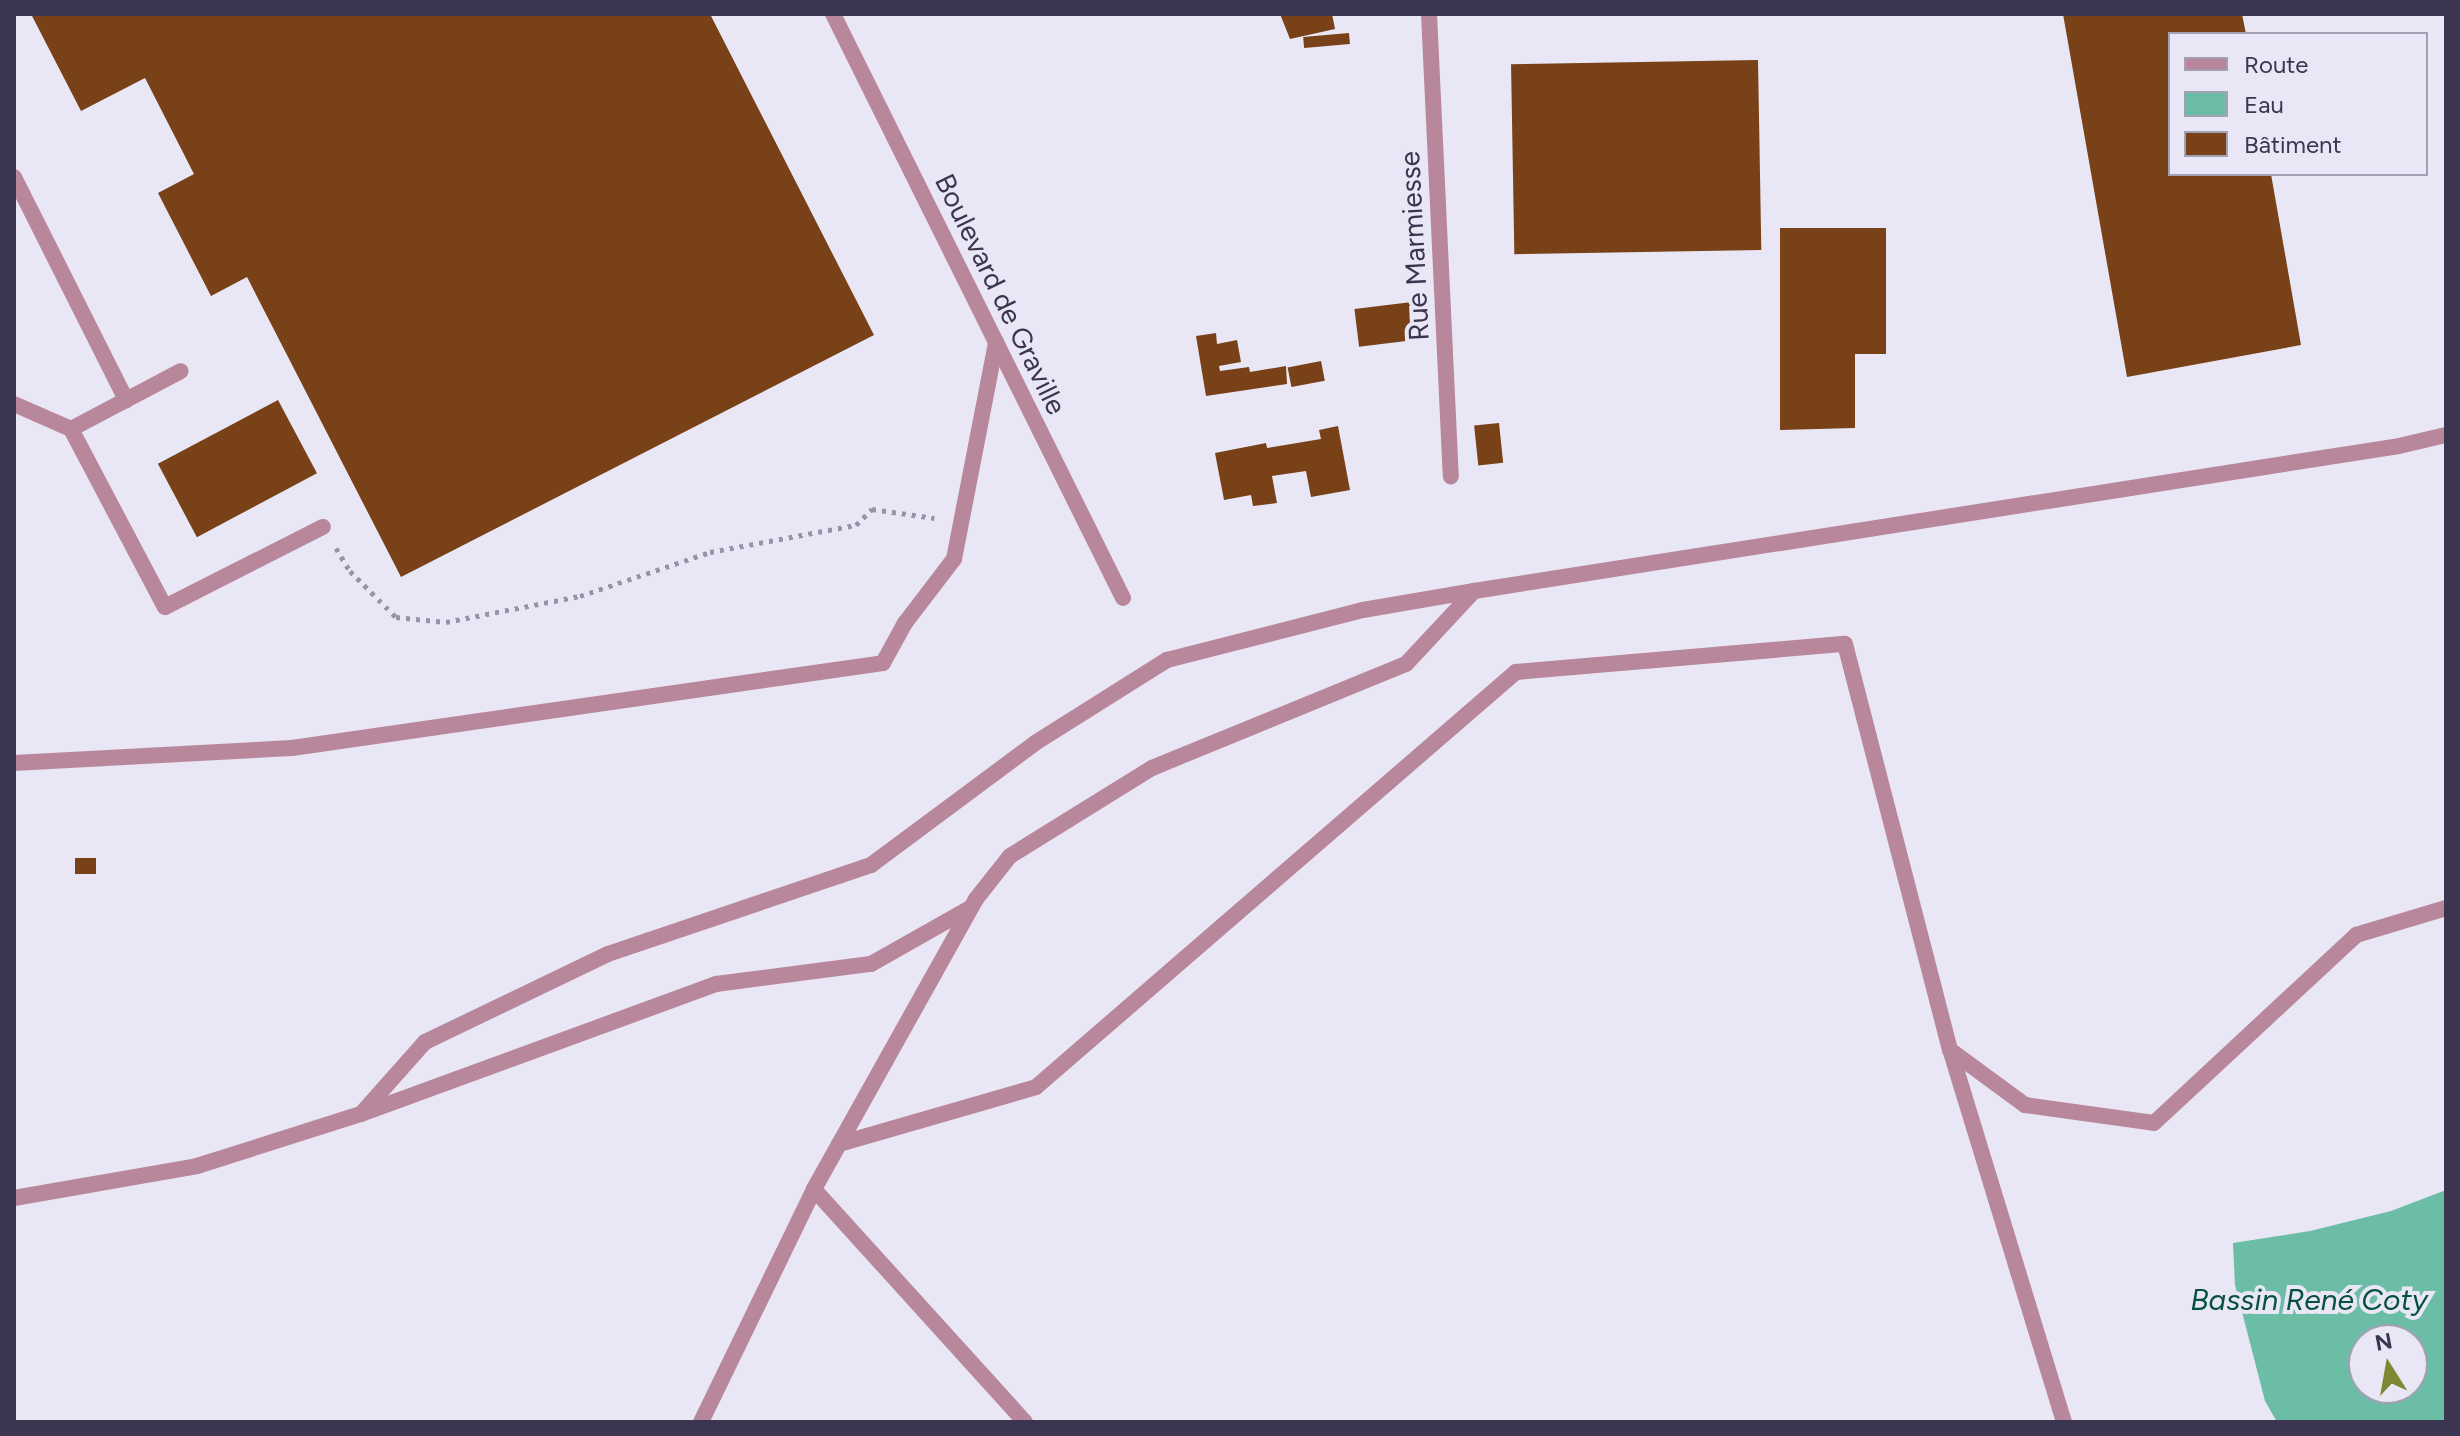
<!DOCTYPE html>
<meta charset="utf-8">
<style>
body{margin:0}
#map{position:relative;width:2460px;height:1436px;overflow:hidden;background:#e9e7f5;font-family:Figtree,sans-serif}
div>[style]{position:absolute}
.water>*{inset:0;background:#6bbda6}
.building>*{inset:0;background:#784118;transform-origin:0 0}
.path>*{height:5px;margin-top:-2.5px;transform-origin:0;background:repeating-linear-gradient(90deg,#9894a8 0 4px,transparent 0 10px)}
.lane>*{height:16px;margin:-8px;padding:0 8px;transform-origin:8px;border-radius:8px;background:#b9879b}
.street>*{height:16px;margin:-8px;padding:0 8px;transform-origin:8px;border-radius:8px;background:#b9879b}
span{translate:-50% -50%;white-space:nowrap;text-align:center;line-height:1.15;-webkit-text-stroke:8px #e9e7f5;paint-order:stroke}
.street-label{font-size:28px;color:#3b3550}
.water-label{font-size:30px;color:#075041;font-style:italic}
.frame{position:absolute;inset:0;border:16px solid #3b3550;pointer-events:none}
.legend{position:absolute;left:2168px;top:32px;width:260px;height:144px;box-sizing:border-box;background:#e9e7f5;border:2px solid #a3a0b3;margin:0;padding:10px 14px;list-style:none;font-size:24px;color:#3b3550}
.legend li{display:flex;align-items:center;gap:16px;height:40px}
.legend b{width:40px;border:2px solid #a3a0b3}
.north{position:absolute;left:2348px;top:1324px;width:80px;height:80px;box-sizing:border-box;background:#e9e7f5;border:2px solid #a3a0b3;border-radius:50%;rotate:349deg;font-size:22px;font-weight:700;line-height:32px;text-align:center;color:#3b3550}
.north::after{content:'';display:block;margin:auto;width:28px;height:36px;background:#808733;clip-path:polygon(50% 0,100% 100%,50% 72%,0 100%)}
</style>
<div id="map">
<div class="water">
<i style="clip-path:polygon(evenodd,2446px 1190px,2446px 1422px,2277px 1422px,2265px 1401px,2235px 1285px,2233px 1243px,2310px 1231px,2391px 1211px,2446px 1190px,2364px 1340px,2412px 1340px,2412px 1388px,2364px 1388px,2364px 1340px)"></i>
</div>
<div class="building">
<i style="clip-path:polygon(31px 14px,710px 14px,874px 335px,401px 577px,247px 277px,211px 296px,158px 193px,194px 174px,145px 78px,81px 111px)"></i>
<i style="clip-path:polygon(1280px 14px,1332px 14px,1335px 29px,1290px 39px)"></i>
<i style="clip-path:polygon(2063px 14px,2242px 14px,2246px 34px,2170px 34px,2170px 174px,2271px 174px,2301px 345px,2127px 377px)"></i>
<i style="left:1349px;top:33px;width:11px;height:46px;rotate:85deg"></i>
<i style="left:1758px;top:60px;width:190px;height:247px;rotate:89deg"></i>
<i style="clip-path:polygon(1780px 228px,1886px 228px,1886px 354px,1855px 354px,1855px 428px,1780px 430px)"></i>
<i style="left:1412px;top:302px;width:38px;height:58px;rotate:83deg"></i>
<i style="clip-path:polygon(1216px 333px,1217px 344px,1237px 340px,1241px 362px,1219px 366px,1220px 371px,1249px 367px,1250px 372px,1286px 366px,1287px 384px,1206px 396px,1196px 336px)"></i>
<i style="left:1321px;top:361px;width:20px;height:34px;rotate:79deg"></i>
<i style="left:278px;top:400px;width:83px;height:136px;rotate:62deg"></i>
<i style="left:1499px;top:423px;width:40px;height:25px;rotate:84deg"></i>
<i style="clip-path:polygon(1338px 426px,1350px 490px,1311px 497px,1306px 471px,1272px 476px,1277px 503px,1253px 506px,1251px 495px,1224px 500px,1215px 453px,1266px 443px,1267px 448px,1321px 439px,1319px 430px)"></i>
<i style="left:96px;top:858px;width:16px;height:21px;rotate:90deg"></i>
</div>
<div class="path">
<i style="left:336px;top:548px;width:27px;rotate:59deg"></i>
<i style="left:350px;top:571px;width:65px;rotate:45deg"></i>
<i style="left:396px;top:617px;width:50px;rotate:5.7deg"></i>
<i style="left:446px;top:622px;width:136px;rotate:-11deg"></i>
<i style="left:580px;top:596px;width:137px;rotate:-18.7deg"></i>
<i style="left:710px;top:552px;width:148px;rotate:-10.5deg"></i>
<i style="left:856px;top:525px;width:23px;rotate:-45deg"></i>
<i style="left:872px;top:509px;width:63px;rotate:8.3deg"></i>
</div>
<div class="lane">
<i style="left:1429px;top:14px;width:463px;rotate:87.3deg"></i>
<i style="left:14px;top:177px;width:250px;rotate:63.3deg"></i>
<i style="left:14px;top:404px;width:62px;rotate:23.7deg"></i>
<i style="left:71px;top:429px;width:124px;rotate:-27.8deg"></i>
<i style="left:71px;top:429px;width:201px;rotate:62.2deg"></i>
<i style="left:165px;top:607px;width:177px;rotate:-26.9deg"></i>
<i style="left:14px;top:763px;width:278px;rotate:-3.1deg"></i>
<i style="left:292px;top:748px;width:597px;rotate:-8.18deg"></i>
<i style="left:883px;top:663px;width:46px;rotate:-61.2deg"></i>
<i style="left:905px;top:623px;width:81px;rotate:-52.6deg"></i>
<i style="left:954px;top:559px;width:221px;rotate:-79deg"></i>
<i style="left:361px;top:1114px;width:96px;rotate:-48.4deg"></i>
<i style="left:425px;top:1042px;width:203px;rotate:-25.7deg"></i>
<i style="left:608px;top:954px;width:278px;rotate:-18.7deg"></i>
<i style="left:871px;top:865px;width:204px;rotate:-36.6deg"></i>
<i style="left:1035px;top:743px;width:156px;rotate:-32.2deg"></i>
<i style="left:1167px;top:660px;width:202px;rotate:-14.3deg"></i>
<i style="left:1363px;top:610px;width:113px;rotate:-9.7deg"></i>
<i style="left:839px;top:1144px;width:205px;rotate:-16.1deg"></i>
<i style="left:1036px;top:1087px;width:635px;rotate:-40.85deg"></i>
<i style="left:1516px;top:672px;width:330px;rotate:-4.9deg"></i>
<i style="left:1845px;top:644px;width:419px;rotate:75.5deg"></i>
<i style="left:14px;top:1198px;width:186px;rotate:-9.9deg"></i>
<i style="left:197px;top:1166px;width:172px;rotate:-17.6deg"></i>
<i style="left:361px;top:1114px;width:378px;rotate:-20.1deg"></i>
<i style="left:716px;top:984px;width:156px;rotate:-7.4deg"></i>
<i style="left:871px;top:964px;width:114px;rotate:-29.5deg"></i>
<i style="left:701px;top:1422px;width:259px;rotate:-64.1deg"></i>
<i style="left:1025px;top:1422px;width:314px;rotate:-132.2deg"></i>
<i style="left:814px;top:1189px;width:332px;rotate:-60.8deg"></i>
<i style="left:976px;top:899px;width:55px;rotate:-51.7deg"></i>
<i style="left:1010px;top:856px;width:167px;rotate:-31.8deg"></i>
<i style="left:1152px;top:768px;width:274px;rotate:-22.3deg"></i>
<i style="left:1406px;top:664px;width:100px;rotate:-47deg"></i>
<i style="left:1474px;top:591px;width:936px;rotate:-8.91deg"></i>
<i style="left:2399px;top:446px;width:48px;rotate:-13.2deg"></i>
<i style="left:2064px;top:1422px;width:389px;rotate:-107deg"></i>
<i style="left:1950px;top:1050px;width:93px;rotate:36.3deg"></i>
<i style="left:2025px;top:1105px;width:130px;rotate:7.9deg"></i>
<i style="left:2154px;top:1123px;width:276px;rotate:-42.9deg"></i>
<i style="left:2356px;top:935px;width:94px;rotate:-16.7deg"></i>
</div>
<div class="street">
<i style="left:833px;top:14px;width:652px;rotate:63.59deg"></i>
</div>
<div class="street-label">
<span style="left:1414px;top:246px;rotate:-93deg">Rue Marmiesse</span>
<span style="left:1001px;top:294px;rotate:64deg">Boulevard de Graville</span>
</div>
<div class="water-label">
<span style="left:2309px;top:1300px">Bassin René Coty</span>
</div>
<div class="frame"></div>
<ul class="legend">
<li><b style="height:10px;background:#b9879b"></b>Route</li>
<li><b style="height:22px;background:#6bbda6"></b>Eau</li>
<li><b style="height:22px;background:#784118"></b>Bâtiment</li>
</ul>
<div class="north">N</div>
</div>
